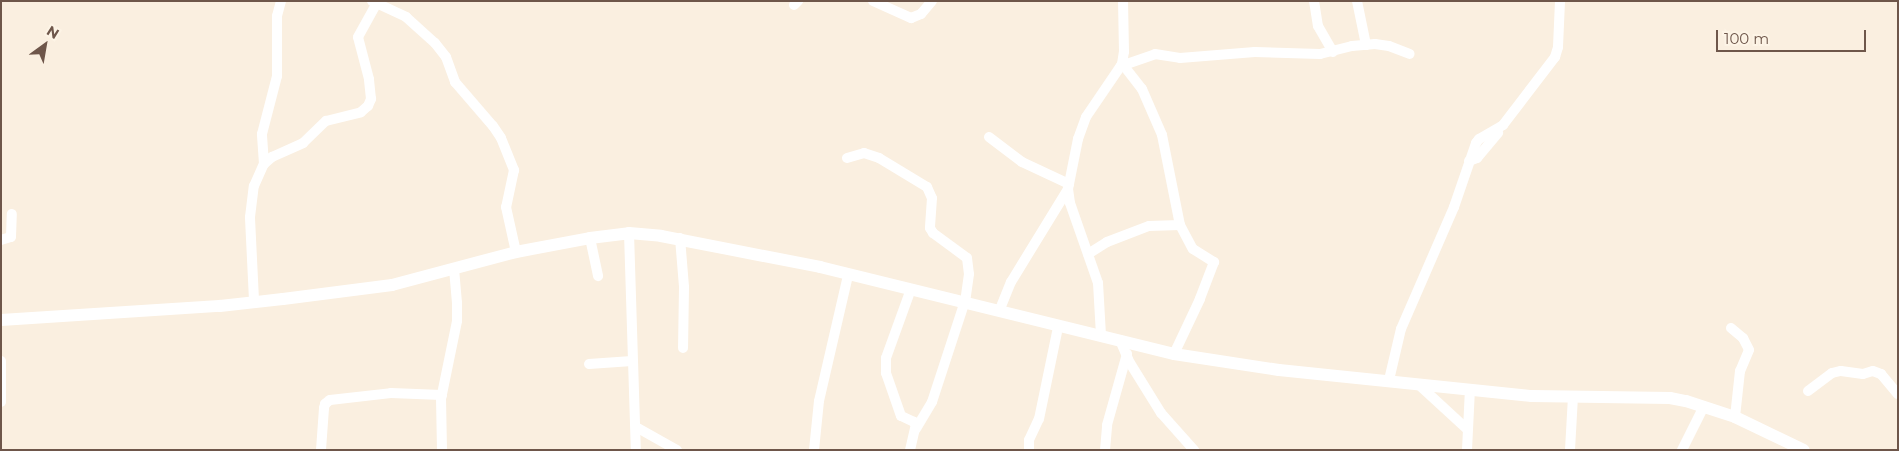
<!DOCTYPE html>
<style>
body{margin:0}
#map{position:relative;width:1899px;height:451px;overflow:hidden;background:#faefe0;font-family:Montserrat,sans-serif}
div>[style]{position:absolute}
.minor>*{height:10px;margin:-5px;padding:0 5px;transform-origin:5px;border-radius:5px;background:#fff}
.tertiary>*{height:12px;margin:-6px;padding:0 6px;transform-origin:6px;border-radius:6px;background:#fff}
span{translate:-50% -50%;white-space:nowrap;text-align:center;line-height:1.15;-webkit-text-stroke:5px #fdf4e6;paint-order:stroke}
.frame{position:absolute;inset:0;border:2px solid #6e564a;pointer-events:none}
.north{position:absolute;left:20px;top:20px;width:50px;height:50px;-webkit-text-stroke:4px #fdf4e6;paint-order:stroke;rotate:32deg;font-size:14px;font-weight:700;line-height:20px;text-align:center;color:#6e564a}
.north::after{content:'';display:block;margin:auto;width:18px;height:22px;background:#6e564a;clip-path:polygon(50% 0,100% 100%,50% 72%,0 100%)}
.scale{position:absolute;left:1716px;top:30px;width:150px;height:22px;box-sizing:border-box;border:2px solid #6e564a;border-top:0;padding-left:6px;font-size:15px;line-height:18px;white-space:nowrap;color:#6e564a;-webkit-text-stroke:4px #fdf4e6;paint-order:stroke}
</style>
<div id="map">
<div class="minor">
<i style="left:372px;top:1px;width:38px;rotate:25deg"></i>
<i style="left:406px;top:17px;width:39px;rotate:42deg"></i>
<i style="left:435px;top:43px;width:18px;rotate:52deg"></i>
<i style="left:446px;top:57px;width:27px;rotate:70deg"></i>
<i style="left:455px;top:82px;width:58px;rotate:49.2deg"></i>
<i style="left:493px;top:126px;width:14px;rotate:56deg"></i>
<i style="left:501px;top:138px;width:35px;rotate:68deg"></i>
<i style="left:514px;top:170px;width:38px;rotate:102deg"></i>
<i style="left:506px;top:207px;width:46px;rotate:77.5deg"></i>
<i style="left:873px;top:1px;width:42px;rotate:24.1deg"></i>
<i style="left:911px;top:18px;width:11px;rotate:-22deg"></i>
<i style="left:921px;top:14px;width:17px;rotate:-50deg"></i>
<i style="left:1314px;top:1px;width:25px;rotate:81deg"></i>
<i style="left:1318px;top:26px;width:30px;rotate:60deg"></i>
<i style="left:1357px;top:1px;width:45px;rotate:78.4deg"></i>
<i style="left:794px;top:5px;width:6px;rotate:-45deg"></i>
<i style="left:1121px;top:66px;width:36px;rotate:-19deg"></i>
<i style="left:1155px;top:54px;width:25px;rotate:9deg"></i>
<i style="left:1180px;top:58px;width:75px;rotate:-4.6deg"></i>
<i style="left:1255px;top:52px;width:65px;rotate:1.8deg"></i>
<i style="left:1320px;top:54px;width:33px;rotate:-14deg"></i>
<i style="left:1352px;top:46px;width:23px;rotate:-5deg"></i>
<i style="left:1375px;top:44px;width:14px;rotate:8deg"></i>
<i style="left:1389px;top:46px;width:22px;rotate:21deg"></i>
<i style="left:1124px;top:66px;width:29px;rotate:52deg"></i>
<i style="left:1142px;top:89px;width:50px;rotate:66.5deg"></i>
<i style="left:1162px;top:135px;width:92px;rotate:78.7deg"></i>
<i style="left:1180px;top:225px;width:27px;rotate:62deg"></i>
<i style="left:1193px;top:249px;width:25px;rotate:32deg"></i>
<i style="left:1214px;top:262px;width:40px;rotate:111deg"></i>
<i style="left:1200px;top:299px;width:61px;rotate:115.3deg"></i>
<i style="left:989px;top:137px;width:41px;rotate:37.1deg"></i>
<i style="left:1022px;top:162px;width:52px;rotate:25.1deg"></i>
<i style="left:847px;top:158px;width:18px;rotate:-16deg"></i>
<i style="left:864px;top:153px;width:16px;rotate:18deg"></i>
<i style="left:879px;top:158px;width:56px;rotate:31.1deg"></i>
<i style="left:927px;top:187px;width:12px;rotate:66deg"></i>
<i style="left:932px;top:198px;width:30px;rotate:94deg"></i>
<i style="left:930px;top:228px;width:6px;rotate:59deg"></i>
<i style="left:933px;top:233px;width:42px;rotate:36.3deg"></i>
<i style="left:967px;top:258px;width:16px;rotate:83deg"></i>
<i style="left:969px;top:274px;width:27px;rotate:98deg"></i>
<i style="left:965px;top:301px;width:106px;rotate:108.1deg"></i>
<i style="left:932px;top:402px;width:31px;rotate:121deg"></i>
<i style="left:1469px;top:161px;width:9px;rotate:-21deg"></i>
<i style="left:1477px;top:158px;width:33px;rotate:-50deg"></i>
<i style="left:264px;top:164px;width:30px;rotate:-94deg"></i>
<i style="left:262px;top:134px;width:60px;rotate:-75.5deg"></i>
<i style="left:277px;top:76px;width:60px;rotate:-90deg"></i>
<i style="left:277px;top:16px;width:16px;rotate:-75deg"></i>
<i style="left:629px;top:233px;width:217px;rotate:88.2deg"></i>
<i style="left:590px;top:238px;width:39px;rotate:78deg"></i>
<i style="left:680px;top:238px;width:49px;rotate:85.3deg"></i>
<i style="left:684px;top:287px;width:61px;rotate:90.9deg"></i>
<i style="left:1px;top:240px;width:10px;rotate:-17deg"></i>
<i style="left:11px;top:237px;width:23px;rotate:-88deg"></i>
<i style="left:1088px;top:254px;width:22px;rotate:-32deg"></i>
<i style="left:1107px;top:242px;width:45px;rotate:-20.9deg"></i>
<i style="left:1149px;top:226px;width:31px;rotate:-2deg"></i>
<i style="left:254px;top:300px;width:83px;rotate:-92.8deg"></i>
<i style="left:250px;top:217px;width:31px;rotate:-83deg"></i>
<i style="left:254px;top:186px;width:24px;rotate:-66deg"></i>
<i style="left:264px;top:164px;width:11px;rotate:-41deg"></i>
<i style="left:272px;top:157px;width:34px;rotate:-24deg"></i>
<i style="left:303px;top:143px;width:32px;rotate:-44deg"></i>
<i style="left:326px;top:121px;width:36px;rotate:-14deg"></i>
<i style="left:361px;top:112px;width:9px;rotate:-41deg"></i>
<i style="left:368px;top:106px;width:8px;rotate:-67deg"></i>
<i style="left:371px;top:99px;width:20px;rotate:-96deg"></i>
<i style="left:369px;top:79px;width:43px;rotate:-104.7deg"></i>
<i style="left:358px;top:37px;width:39px;rotate:-61deg"></i>
<i style="left:1000px;top:309px;width:29px;rotate:-68deg"></i>
<i style="left:1011px;top:282px;width:109px;rotate:-58.5deg"></i>
<i style="left:1731px;top:328px;width:16px;rotate:40deg"></i>
<i style="left:1743px;top:338px;width:13px;rotate:63deg"></i>
<i style="left:1749px;top:350px;width:23px;rotate:113deg"></i>
<i style="left:1740px;top:371px;width:46px;rotate:96.2deg"></i>
<i style="left:1101px;top:335px;width:52px;rotate:-93.3deg"></i>
<i style="left:1098px;top:283px;width:85px;rotate:-109.3deg"></i>
<i style="left:1070px;top:203px;width:14px;rotate:-98deg"></i>
<i style="left:1068px;top:189px;width:51px;rotate:-78.7deg"></i>
<i style="left:1078px;top:139px;width:23px;rotate:-70deg"></i>
<i style="left:1086px;top:117px;width:64px;rotate:-55.8deg"></i>
<i style="left:1122px;top:64px;width:12px;rotate:-81deg"></i>
<i style="left:1124px;top:52px;width:51px;rotate:-91.1deg"></i>
<i style="left:1120px;top:340px;width:25px;rotate:67deg"></i>
<i style="left:1130px;top:363px;width:59px;rotate:58.2deg"></i>
<i style="left:1161px;top:413px;width:50px;rotate:48.3deg"></i>
<i style="left:1px;top:361px;width:41px;rotate:90deg"></i>
<i style="left:589px;top:364px;width:43px;rotate:-4deg"></i>
<i style="left:1389px;top:380px;width:52px;rotate:-76.8deg"></i>
<i style="left:1401px;top:329px;width:133px;rotate:-66.5deg"></i>
<i style="left:1454px;top:207px;width:68px;rotate:-71deg"></i>
<i style="left:1476px;top:143px;width:5px;rotate:-53deg"></i>
<i style="left:1479px;top:139px;width:28px;rotate:-30deg"></i>
<i style="left:1503px;top:125px;width:86px;rotate:-52.6deg"></i>
<i style="left:1555px;top:57px;width:10px;rotate:-73deg"></i>
<i style="left:1558px;top:47px;width:46px;rotate:-87.5deg"></i>
<i style="left:1418px;top:384px;width:67px;rotate:42.6deg"></i>
<i style="left:1808px;top:391px;width:30px;rotate:-37deg"></i>
<i style="left:1832px;top:373px;width:9px;rotate:-13deg"></i>
<i style="left:1841px;top:371px;width:22px;rotate:8deg"></i>
<i style="left:1863px;top:374px;width:10px;rotate:-17deg"></i>
<i style="left:1873px;top:371px;width:9px;rotate:21deg"></i>
<i style="left:1881px;top:374px;width:26px;rotate:50deg"></i>
<i style="left:636px;top:427px;width:47px;rotate:29.3deg"></i>
<i style="left:321px;top:450px;width:42px;rotate:-85.9deg"></i>
<i style="left:324px;top:408px;width:4px;rotate:-76deg"></i>
<i style="left:325px;top:404px;width:6px;rotate:-39deg"></i>
<i style="left:330px;top:400px;width:61px;rotate:-6.5deg"></i>
<i style="left:391px;top:393px;width:51px;rotate:2.2deg"></i>
<i style="left:442px;top:450px;width:51px;rotate:-91.1deg"></i>
<i style="left:441px;top:399px;width:80px;rotate:-78.4deg"></i>
<i style="left:457px;top:321px;width:18px;rotate:-90deg"></i>
<i style="left:457px;top:303px;width:33px;rotate:-95deg"></i>
<i style="left:814px;top:450px;width:49px;rotate:-84.2deg"></i>
<i style="left:819px;top:401px;width:129px;rotate:-77deg"></i>
<i style="left:910px;top:450px;width:26px;rotate:-77deg"></i>
<i style="left:916px;top:425px;width:4px;rotate:-124deg"></i>
<i style="left:914px;top:422px;width:14px;rotate:-155deg"></i>
<i style="left:901px;top:416px;width:46px;rotate:-109.2deg"></i>
<i style="left:886px;top:373px;width:15px;rotate:-90deg"></i>
<i style="left:886px;top:358px;width:73px;rotate:-70.1deg"></i>
<i style="left:1029px;top:450px;width:10px;rotate:-90deg"></i>
<i style="left:1029px;top:440px;width:23px;rotate:-65deg"></i>
<i style="left:1039px;top:419px;width:94px;rotate:-78.3deg"></i>
<i style="left:1105px;top:450px;width:25px;rotate:-85deg"></i>
<i style="left:1107px;top:425px;width:74px;rotate:-74.3deg"></i>
<i style="left:1467px;top:450px;width:61px;rotate:-87.2deg"></i>
<i style="left:1570px;top:450px;width:53px;rotate:-86.8deg"></i>
<i style="left:1682px;top:450px;width:49px;rotate:-63.4deg"></i>
</div>
<div class="tertiary">
<i style="left:1px;top:320px;width:219px;rotate:-3.7deg"></i>
<i style="left:220px;top:306px;width:63px;rotate:-6.3deg"></i>
<i style="left:283px;top:299px;width:110px;rotate:-7.3deg"></i>
<i style="left:392px;top:285px;width:128px;rotate:-14.9deg"></i>
<i style="left:516px;top:252px;width:75px;rotate:-10.7deg"></i>
<i style="left:590px;top:238px;width:39px;rotate:-7deg"></i>
<i style="left:629px;top:233px;width:32px;rotate:5deg"></i>
<i style="left:661px;top:236px;width:162px;rotate:11deg"></i>
<i style="left:820px;top:267px;width:365px;rotate:13.8deg"></i>
<i style="left:1174px;top:354px;width:106px;rotate:8.7deg"></i>
<i style="left:1279px;top:370px;width:254px;rotate:5.9deg"></i>
<i style="left:1532px;top:396px;width:138px;rotate:0.8deg"></i>
<i style="left:1670px;top:398px;width:16px;rotate:11deg"></i>
<i style="left:1686px;top:401px;width:52px;rotate:18.1deg"></i>
<i style="left:1735px;top:417px;width:76px;rotate:25.6deg"></i>
</div>
<div class="frame"></div>
<div class="north">N</div>
<div class="scale">100 m</div>
</div>
